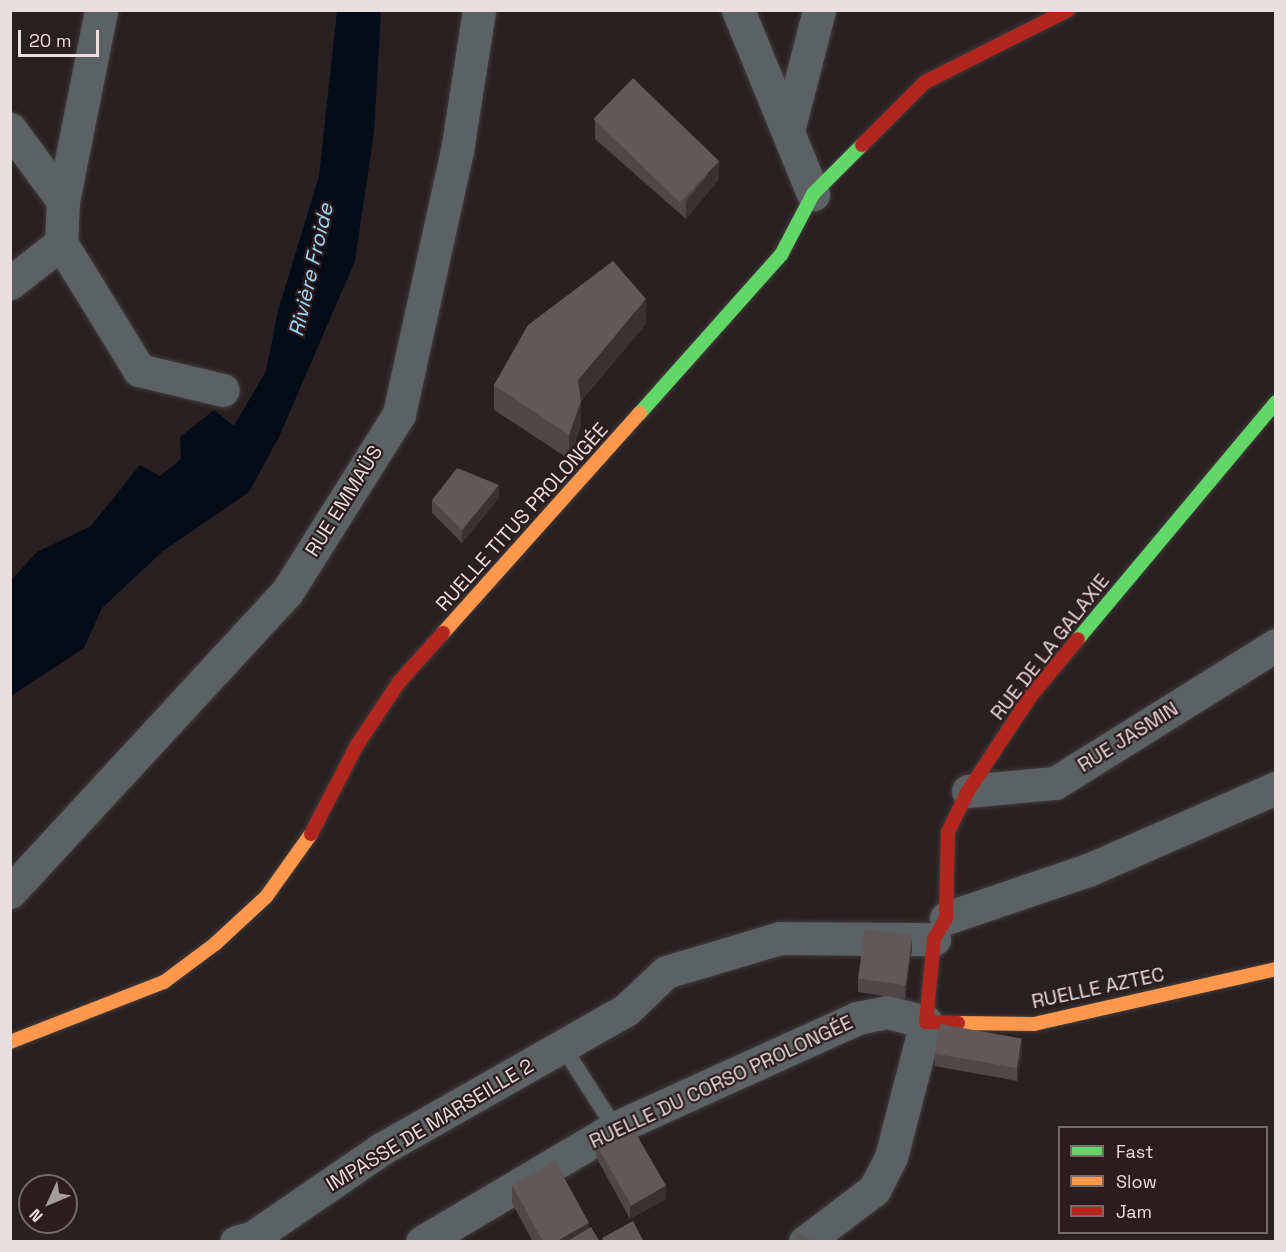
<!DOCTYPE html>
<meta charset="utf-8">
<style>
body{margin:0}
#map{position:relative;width:1286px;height:1252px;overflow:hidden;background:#282021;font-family:"Space Grotesk",sans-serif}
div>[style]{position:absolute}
.water>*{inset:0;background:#040c18}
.roads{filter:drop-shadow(0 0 2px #423b3c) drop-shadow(0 0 2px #423b3c)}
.lane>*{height:16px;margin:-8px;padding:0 8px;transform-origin:8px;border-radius:8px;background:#5c6164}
.street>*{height:33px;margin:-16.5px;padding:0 16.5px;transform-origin:16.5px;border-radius:16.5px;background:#5c6164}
.fast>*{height:14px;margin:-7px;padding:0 7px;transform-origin:7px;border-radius:7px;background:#63d668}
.slow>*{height:14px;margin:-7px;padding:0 7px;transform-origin:7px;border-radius:7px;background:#ff974d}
.jam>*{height:14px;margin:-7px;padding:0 7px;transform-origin:7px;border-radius:7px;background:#b3261e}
.wall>*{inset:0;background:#504748}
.shaded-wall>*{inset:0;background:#393132}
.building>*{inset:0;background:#605859;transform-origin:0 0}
span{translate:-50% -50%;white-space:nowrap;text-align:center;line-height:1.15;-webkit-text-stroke:4.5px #2c1c1e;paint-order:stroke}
.street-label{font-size:20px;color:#eadedf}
.water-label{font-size:21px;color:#9ddafe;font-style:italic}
.frame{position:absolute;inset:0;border:12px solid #eadedf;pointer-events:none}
.legend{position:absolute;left:1058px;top:1126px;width:210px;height:108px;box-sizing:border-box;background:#2c1c1e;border:2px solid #786a6b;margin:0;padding:8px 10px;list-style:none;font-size:18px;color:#eadedf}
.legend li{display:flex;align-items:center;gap:12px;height:30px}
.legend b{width:30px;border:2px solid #786a6b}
.north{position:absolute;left:18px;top:1174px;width:60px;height:60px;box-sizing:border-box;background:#2c1c1e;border:2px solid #786a6b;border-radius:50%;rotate:226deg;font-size:16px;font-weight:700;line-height:24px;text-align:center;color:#eadedf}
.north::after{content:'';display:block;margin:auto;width:21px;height:27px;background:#a69c9c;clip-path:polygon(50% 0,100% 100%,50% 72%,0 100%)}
.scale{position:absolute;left:18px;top:30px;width:81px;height:27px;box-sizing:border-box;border:3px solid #eadedf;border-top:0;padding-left:8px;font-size:18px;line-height:21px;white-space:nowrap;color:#eadedf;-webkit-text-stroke:4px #2c1c1e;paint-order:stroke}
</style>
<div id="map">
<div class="water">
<i style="clip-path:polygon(337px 11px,381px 11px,374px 132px,355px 261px,279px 437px,249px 492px,163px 551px,102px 608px,84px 648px,11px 696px,11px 580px,37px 552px,91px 526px,140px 465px,160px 476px,181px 459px,180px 437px,214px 410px,234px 426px,266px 371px,278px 311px,319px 176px)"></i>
</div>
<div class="roads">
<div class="lane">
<i style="left:563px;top:1047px;width:96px;rotate:57.3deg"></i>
</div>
<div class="street">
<i style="left:738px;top:10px;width:199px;rotate:67.8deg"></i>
<i style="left:10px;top:129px;width:89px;rotate:53.6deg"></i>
<i style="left:788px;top:131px;width:125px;rotate:-75.6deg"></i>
<i style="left:61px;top:243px;width:149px;rotate:58.4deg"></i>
<i style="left:139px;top:370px;width:86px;rotate:13.4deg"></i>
<i style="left:10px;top:283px;width:65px;rotate:-38.1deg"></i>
<i style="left:61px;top:243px;width:42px;rotate:-87.3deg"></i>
<i style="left:63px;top:201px;width:195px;rotate:-78.7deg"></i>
<i style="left:968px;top:791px;width:87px;rotate:-5.3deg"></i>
<i style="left:1055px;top:783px;width:261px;rotate:-32deg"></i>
<i style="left:10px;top:892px;width:408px;rotate:-47.3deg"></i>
<i style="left:287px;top:592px;width:210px;rotate:-57.8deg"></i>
<i style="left:399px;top:414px;width:269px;rotate:-77.6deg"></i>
<i style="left:457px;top:151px;width:143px;rotate:-81.1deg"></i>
<i style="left:946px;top:918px;width:150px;rotate:-18.7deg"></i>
<i style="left:1088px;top:870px;width:205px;rotate:-23.6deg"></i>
<i style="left:236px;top:1242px;width:18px;rotate:-16deg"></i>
<i style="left:253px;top:1237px;width:158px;rotate:-34.4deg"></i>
<i style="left:383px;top:1148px;width:279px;rotate:-29.6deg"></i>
<i style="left:626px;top:1010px;width:55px;rotate:-43.5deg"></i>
<i style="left:666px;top:972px;width:119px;rotate:-16.6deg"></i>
<i style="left:780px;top:938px;width:154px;rotate:0.4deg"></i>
<i style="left:422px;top:1242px;width:224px;rotate:-30.6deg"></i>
<i style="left:615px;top:1128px;width:266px;rotate:-24.4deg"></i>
<i style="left:857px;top:1018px;width:31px;rotate:-11deg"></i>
<i style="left:887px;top:1012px;width:40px;rotate:14.4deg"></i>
<i style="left:926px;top:1022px;width:139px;rotate:104.5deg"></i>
<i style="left:891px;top:1157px;width:36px;rotate:117deg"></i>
<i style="left:875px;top:1189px;width:88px;rotate:142.9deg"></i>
</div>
<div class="fast">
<i style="left:640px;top:413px;width:212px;rotate:-48.3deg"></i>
<i style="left:781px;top:255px;width:69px;rotate:-62.3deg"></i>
<i style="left:813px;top:194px;width:69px;rotate:-45deg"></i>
<i style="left:1078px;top:639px;width:309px;rotate:-50.1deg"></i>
</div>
<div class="slow">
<i style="left:443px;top:633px;width:295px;rotate:-48.2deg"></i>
<i style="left:958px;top:1023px;width:76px;rotate:0.8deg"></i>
<i style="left:1034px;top:1024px;width:248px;rotate:-12.8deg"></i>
<i style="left:10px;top:1042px;width:165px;rotate:-21.3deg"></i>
<i style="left:164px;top:982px;width:64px;rotate:-36.7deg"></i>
<i style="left:215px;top:944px;width:69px;rotate:-42.7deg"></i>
<i style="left:266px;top:897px;width:77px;rotate:-54.5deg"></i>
</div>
<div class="jam">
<i style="left:862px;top:145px;width:89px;rotate:-45deg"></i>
<i style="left:925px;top:82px;width:160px;rotate:-26.7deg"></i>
<i style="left:311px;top:834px;width:100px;rotate:-62.7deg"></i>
<i style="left:357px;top:745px;width:76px;rotate:-56.3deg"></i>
<i style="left:399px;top:682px;width:66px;rotate:-48.1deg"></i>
<i style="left:958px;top:1023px;width:32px;rotate:-178deg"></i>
<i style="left:926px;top:1022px;width:83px;rotate:-84.5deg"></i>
<i style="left:934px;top:939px;width:24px;rotate:-60deg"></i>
<i style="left:946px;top:918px;width:86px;rotate:-88.7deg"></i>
<i style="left:948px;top:832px;width:46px;rotate:-64deg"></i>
<i style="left:968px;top:791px;width:113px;rotate:-56.6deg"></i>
<i style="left:1030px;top:697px;width:75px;rotate:-50.4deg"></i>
</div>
</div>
<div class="wall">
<i style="clip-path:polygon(595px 121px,719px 179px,686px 219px,595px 139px)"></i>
<i style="clip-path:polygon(646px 324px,581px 401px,581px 425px,569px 459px,494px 410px,494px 385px)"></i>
<i style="clip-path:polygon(499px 498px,462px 543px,432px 513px,432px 500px)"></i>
<i style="clip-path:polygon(912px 948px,905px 999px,858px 992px,858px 979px)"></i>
<i style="clip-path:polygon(1022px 1051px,1017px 1081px,935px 1066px,935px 1054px)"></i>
<i style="clip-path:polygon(596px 1145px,666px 1199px,630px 1219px,596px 1157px)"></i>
<i style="clip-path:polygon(512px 1185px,589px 1228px,600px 1242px,533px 1242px,512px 1203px)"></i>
</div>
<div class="shaded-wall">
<i style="clip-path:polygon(719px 161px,719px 179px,686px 219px,686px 201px)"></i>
<i style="clip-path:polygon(646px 299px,646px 324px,578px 404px,578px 380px)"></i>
<i style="clip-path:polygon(581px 401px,581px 425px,569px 459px,569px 435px)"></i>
<i style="clip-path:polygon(499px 485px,499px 498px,462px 543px,462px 530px)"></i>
<i style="clip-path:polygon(912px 936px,912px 948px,905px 999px,905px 986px)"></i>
<i style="clip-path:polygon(1022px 1038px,1022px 1051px,1017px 1081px,1017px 1068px)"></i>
<i style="clip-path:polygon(666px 1186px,666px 1199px,630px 1219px,630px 1206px)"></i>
<i style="clip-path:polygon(589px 1223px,589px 1242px,555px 1242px)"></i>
</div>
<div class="building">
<i style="left:633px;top:78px;width:120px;height:57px;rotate:44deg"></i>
<i style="clip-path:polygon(613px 261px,646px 299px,578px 380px,581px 401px,569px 435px,494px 385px,528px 325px)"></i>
<i style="clip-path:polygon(457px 468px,499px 485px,462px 530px,432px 500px)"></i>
<i style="left:865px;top:929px;width:48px;height:50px;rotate:8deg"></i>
<i style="left:940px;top:1024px;width:83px;height:30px;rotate:10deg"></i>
<i style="left:631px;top:1125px;width:70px;height:40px;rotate:60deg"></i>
<i style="clip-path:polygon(555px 1161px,589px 1223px,555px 1242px,543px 1242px,512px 1185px)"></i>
<i style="clip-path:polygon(633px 1221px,644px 1242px,604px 1242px,602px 1238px)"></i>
<i style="clip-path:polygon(591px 1227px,600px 1242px,566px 1242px)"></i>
<i style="clip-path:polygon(797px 1233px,818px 1242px,794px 1242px)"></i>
</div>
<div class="street-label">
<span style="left:344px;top:501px;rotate:-58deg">RUE EMMAÜS</span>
<span style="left:522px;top:517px;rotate:-48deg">RUELLE TITUS PROLONGÉE</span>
<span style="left:1050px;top:647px;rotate:-52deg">RUE DE LA GALAXIE</span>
<span style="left:1128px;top:737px;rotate:-32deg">RUE JASMIN</span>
<span style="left:1098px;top:988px;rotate:-12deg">RUELLE AZTEC</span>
<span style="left:721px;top:1082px;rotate:-25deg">RUELLE DU CORSO PROLONGÉE</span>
<span style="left:430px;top:1125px;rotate:-31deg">IMPASSE DE MARSEILLE 2</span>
</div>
<div class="water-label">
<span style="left:311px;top:270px;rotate:-77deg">Rivière Froide</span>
</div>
<div class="frame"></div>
<ul class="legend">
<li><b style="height:8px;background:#63d668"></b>Fast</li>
<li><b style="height:8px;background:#ff974d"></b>Slow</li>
<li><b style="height:8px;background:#b3261e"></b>Jam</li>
</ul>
<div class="north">N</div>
<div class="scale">20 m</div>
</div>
